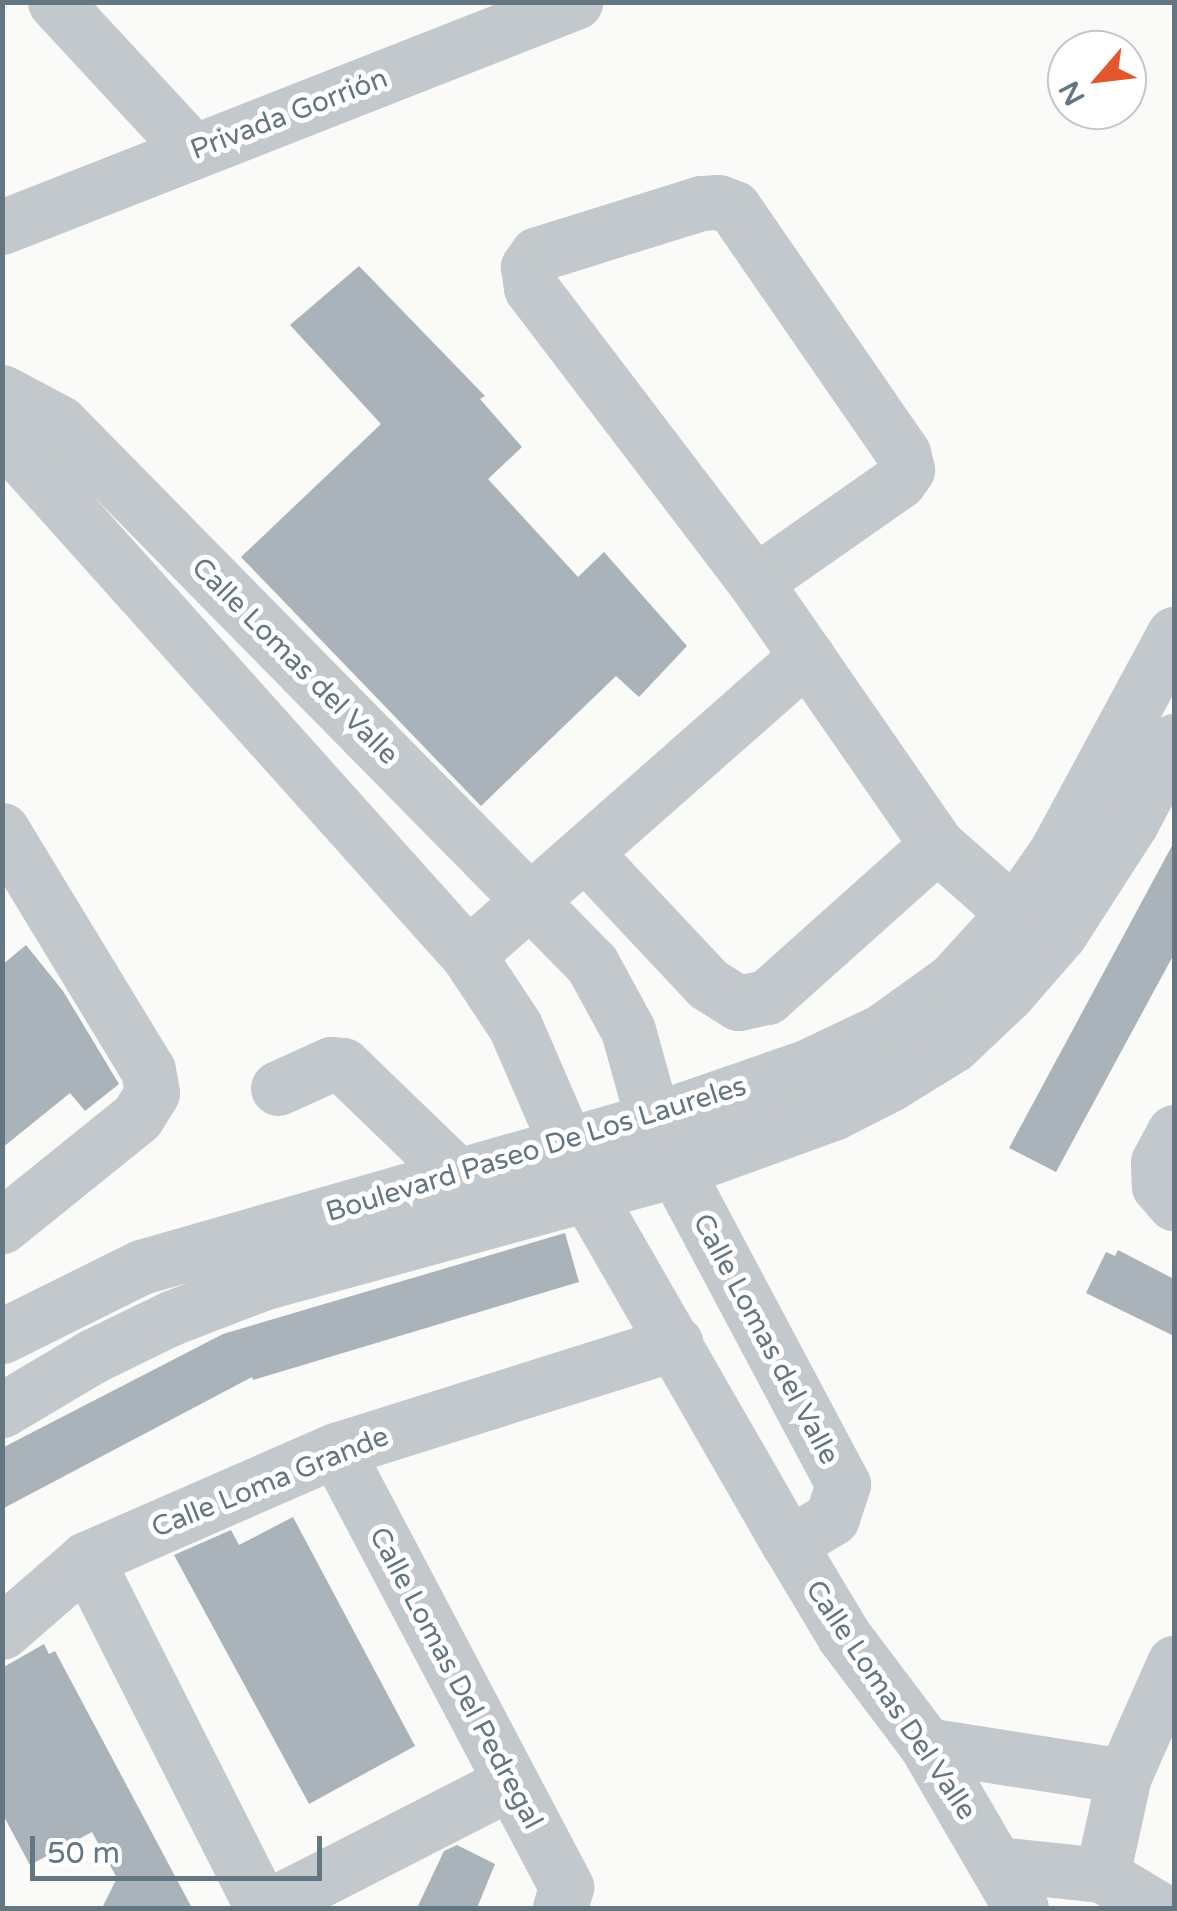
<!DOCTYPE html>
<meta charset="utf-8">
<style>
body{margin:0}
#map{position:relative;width:1177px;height:1911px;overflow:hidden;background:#fafaf8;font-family:"Varela Round",sans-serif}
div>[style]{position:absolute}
.building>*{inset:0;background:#aab3b9}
.minor>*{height:55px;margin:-27.5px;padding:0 27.5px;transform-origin:27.5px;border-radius:27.5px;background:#c3c8cc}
span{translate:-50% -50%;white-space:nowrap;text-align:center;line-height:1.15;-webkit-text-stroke:10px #fff;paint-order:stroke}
.street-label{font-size:28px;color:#657683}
.frame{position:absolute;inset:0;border:5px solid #657683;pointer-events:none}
.north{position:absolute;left:1047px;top:30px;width:100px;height:100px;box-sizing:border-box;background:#fff;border:2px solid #c1c8cd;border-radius:50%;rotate:242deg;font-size:28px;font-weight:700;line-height:40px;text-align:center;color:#657683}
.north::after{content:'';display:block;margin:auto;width:35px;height:45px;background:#e4572e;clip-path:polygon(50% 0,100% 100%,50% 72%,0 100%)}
.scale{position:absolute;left:30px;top:1836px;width:292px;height:45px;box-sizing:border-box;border:5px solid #657683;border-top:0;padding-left:12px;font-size:30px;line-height:35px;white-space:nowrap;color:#657683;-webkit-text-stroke:8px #fff;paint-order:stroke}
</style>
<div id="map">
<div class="building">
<i style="clip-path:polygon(359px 266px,485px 396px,480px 399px,522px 447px,488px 479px,578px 577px,604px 552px,687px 646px,639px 697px,616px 676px,481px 806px,241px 557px,381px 424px,290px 325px)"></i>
<i style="clip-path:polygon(1174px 842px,1174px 954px,1056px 1172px,1009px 1148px)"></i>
<i style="clip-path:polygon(26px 945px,63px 991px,119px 1084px,85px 1111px,70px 1093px,2px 1148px,2px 965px)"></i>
<i style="clip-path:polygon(565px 1233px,579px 1282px,253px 1380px,252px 1377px,2px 1509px,2px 1448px,223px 1334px)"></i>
<i style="clip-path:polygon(1118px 1250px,1174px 1279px,1174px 1336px,1086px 1293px,1106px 1252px,1115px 1256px)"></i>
<i style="clip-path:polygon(293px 1517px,415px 1746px,309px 1804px,174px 1555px,231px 1530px,239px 1545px)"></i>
<i style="clip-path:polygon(44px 1644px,49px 1654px,55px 1651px,192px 1908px,102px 1908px,117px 1878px,92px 1832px,30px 1865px,2px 1813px,2px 1668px)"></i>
<i style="clip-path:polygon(457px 1845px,495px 1864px,477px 1908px,417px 1908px,444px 1851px)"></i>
</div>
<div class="minor">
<i style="left:55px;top:2px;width:203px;rotate:47.2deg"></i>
<i style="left:2px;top:227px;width:616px;rotate:-21.44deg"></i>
<i style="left:2px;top:392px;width:66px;rotate:28.1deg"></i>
<i style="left:60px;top:423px;width:759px;rotate:45.48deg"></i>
<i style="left:592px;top:964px;width:75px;rotate:61.4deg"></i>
<i style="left:628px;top:1030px;width:93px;rotate:74.5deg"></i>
<i style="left:653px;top:1120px;width:55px;rotate:65.3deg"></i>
<i style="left:676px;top:1170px;width:356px;rotate:62deg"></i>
<i style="left:843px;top:1484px;width:36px;rotate:108deg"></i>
<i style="left:832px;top:1518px;width:50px;rotate:148.8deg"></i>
<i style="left:5px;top:395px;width:58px;rotate:78.1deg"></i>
<i style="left:17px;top:452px;width:676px;rotate:48.12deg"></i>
<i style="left:468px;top:955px;width:85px;rotate:56.5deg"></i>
<i style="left:515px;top:1026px;width:184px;rotate:66.6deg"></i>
<i style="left:588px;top:1195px;width:403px;rotate:60.1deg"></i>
<i style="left:789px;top:1544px;width:107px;rotate:59.1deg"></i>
<i style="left:844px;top:1636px;width:136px;rotate:53deg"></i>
<i style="left:926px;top:1745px;width:189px;rotate:59.8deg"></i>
<i style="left:755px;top:582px;width:176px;rotate:-35deg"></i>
<i style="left:899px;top:481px;width:14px;rotate:-54deg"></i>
<i style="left:907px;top:470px;width:17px;rotate:-103deg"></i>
<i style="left:903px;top:453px;width:298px;rotate:-124.6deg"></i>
<i style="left:734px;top:208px;width:17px;rotate:-159deg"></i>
<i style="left:718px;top:202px;width:17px;rotate:177deg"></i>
<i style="left:701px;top:203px;width:172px;rotate:162.7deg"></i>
<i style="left:537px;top:254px;width:16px;rotate:125deg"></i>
<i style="left:528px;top:267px;width:21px;rotate:82deg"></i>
<i style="left:531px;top:288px;width:370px;rotate:52.7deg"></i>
<i style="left:755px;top:582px;width:320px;rotate:55.3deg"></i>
<i style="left:937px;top:845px;width:103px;rotate:41.4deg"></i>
<i style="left:2px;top:830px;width:281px;rotate:58.7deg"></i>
<i style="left:148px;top:1070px;width:23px;rotate:80deg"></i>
<i style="left:152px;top:1093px;width:28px;rotate:122deg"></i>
<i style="left:137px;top:1117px;width:174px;rotate:141.1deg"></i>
<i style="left:586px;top:854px;width:178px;rotate:46.8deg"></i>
<i style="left:708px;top:984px;width:36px;rotate:32deg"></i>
<i style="left:738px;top:1003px;width:30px;rotate:-12deg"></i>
<i style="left:767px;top:997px;width:228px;rotate:-41.8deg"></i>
<i style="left:468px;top:955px;width:452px;rotate:-41.4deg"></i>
<i style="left:278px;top:1088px;width:58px;rotate:-24.4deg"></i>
<i style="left:331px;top:1064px;width:12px;rotate:5deg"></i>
<i style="left:343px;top:1065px;width:157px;rotate:44deg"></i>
<i style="left:1174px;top:1132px;width:34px;rotate:118deg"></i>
<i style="left:1158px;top:1162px;width:24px;rotate:88deg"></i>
<i style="left:1159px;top:1186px;width:23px;rotate:49deg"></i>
<i style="left:2px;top:1336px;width:155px;rotate:-26.4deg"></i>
<i style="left:141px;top:1267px;width:533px;rotate:-16.02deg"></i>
<i style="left:653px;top:1120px;width:162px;rotate:-19.1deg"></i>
<i style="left:806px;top:1067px;width:84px;rotate:-25.3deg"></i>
<i style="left:882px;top:1031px;width:87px;rotate:-35.7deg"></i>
<i style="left:953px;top:980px;width:91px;rotate:-47.7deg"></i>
<i style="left:1014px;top:913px;width:74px;rotate:-55.5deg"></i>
<i style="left:1056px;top:852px;width:248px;rotate:-61.6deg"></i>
<i style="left:2px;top:1410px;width:106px;rotate:-30.7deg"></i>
<i style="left:93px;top:1356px;width:87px;rotate:-26deg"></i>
<i style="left:171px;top:1318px;width:97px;rotate:-21deg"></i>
<i style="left:262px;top:1283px;width:429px;rotate:-15.3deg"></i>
<i style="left:676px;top:1170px;width:167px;rotate:-20deg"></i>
<i style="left:833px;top:1113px;width:64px;rotate:-27deg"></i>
<i style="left:890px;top:1084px;width:74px;rotate:-31.8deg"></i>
<i style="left:953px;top:1045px;width:74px;rotate:-43.4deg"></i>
<i style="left:1007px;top:994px;width:81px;rotate:-49deg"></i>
<i style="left:1060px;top:933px;width:131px;rotate:-57.2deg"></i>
<i style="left:1131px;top:823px;width:93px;rotate:-62.3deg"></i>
<i style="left:336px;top:1450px;width:494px;rotate:62.2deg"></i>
<i style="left:566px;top:1887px;width:22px;rotate:106deg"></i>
<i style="left:86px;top:1559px;width:391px;rotate:63.2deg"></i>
<i style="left:2px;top:1632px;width:111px;rotate:-41deg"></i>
<i style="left:86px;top:1559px;width:273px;rotate:-23.6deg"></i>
<i style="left:336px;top:1450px;width:356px;rotate:-17.5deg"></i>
<i style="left:926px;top:1745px;width:200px;rotate:8.9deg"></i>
<i style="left:997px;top:1864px;width:106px;rotate:6deg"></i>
<i style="left:1102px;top:1875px;width:64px;rotate:31deg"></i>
<i style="left:1102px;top:1875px;width:101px;rotate:-77.5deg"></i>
<i style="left:1124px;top:1776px;width:124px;rotate:-66.1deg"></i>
<i style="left:265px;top:1908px;width:276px;rotate:-27.1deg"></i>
</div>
<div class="street-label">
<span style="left:289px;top:114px;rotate:-21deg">Privada Gorrión</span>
<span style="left:295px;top:661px;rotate:45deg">Calle Lomas del Valle</span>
<span style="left:536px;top:1149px;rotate:-17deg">Boulevard Paseo De Los Laureles</span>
<span style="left:766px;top:1339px;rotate:62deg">Calle Lomas del Valle</span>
<span style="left:270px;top:1482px;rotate:-22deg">Calle Loma Grande</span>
<span style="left:456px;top:1678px;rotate:62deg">Calle Lomas Del Pedregal</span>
<span style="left:891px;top:1700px;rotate:56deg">Calle Lomas Del Valle</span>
</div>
<div class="frame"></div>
<div class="north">N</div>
<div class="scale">50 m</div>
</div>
